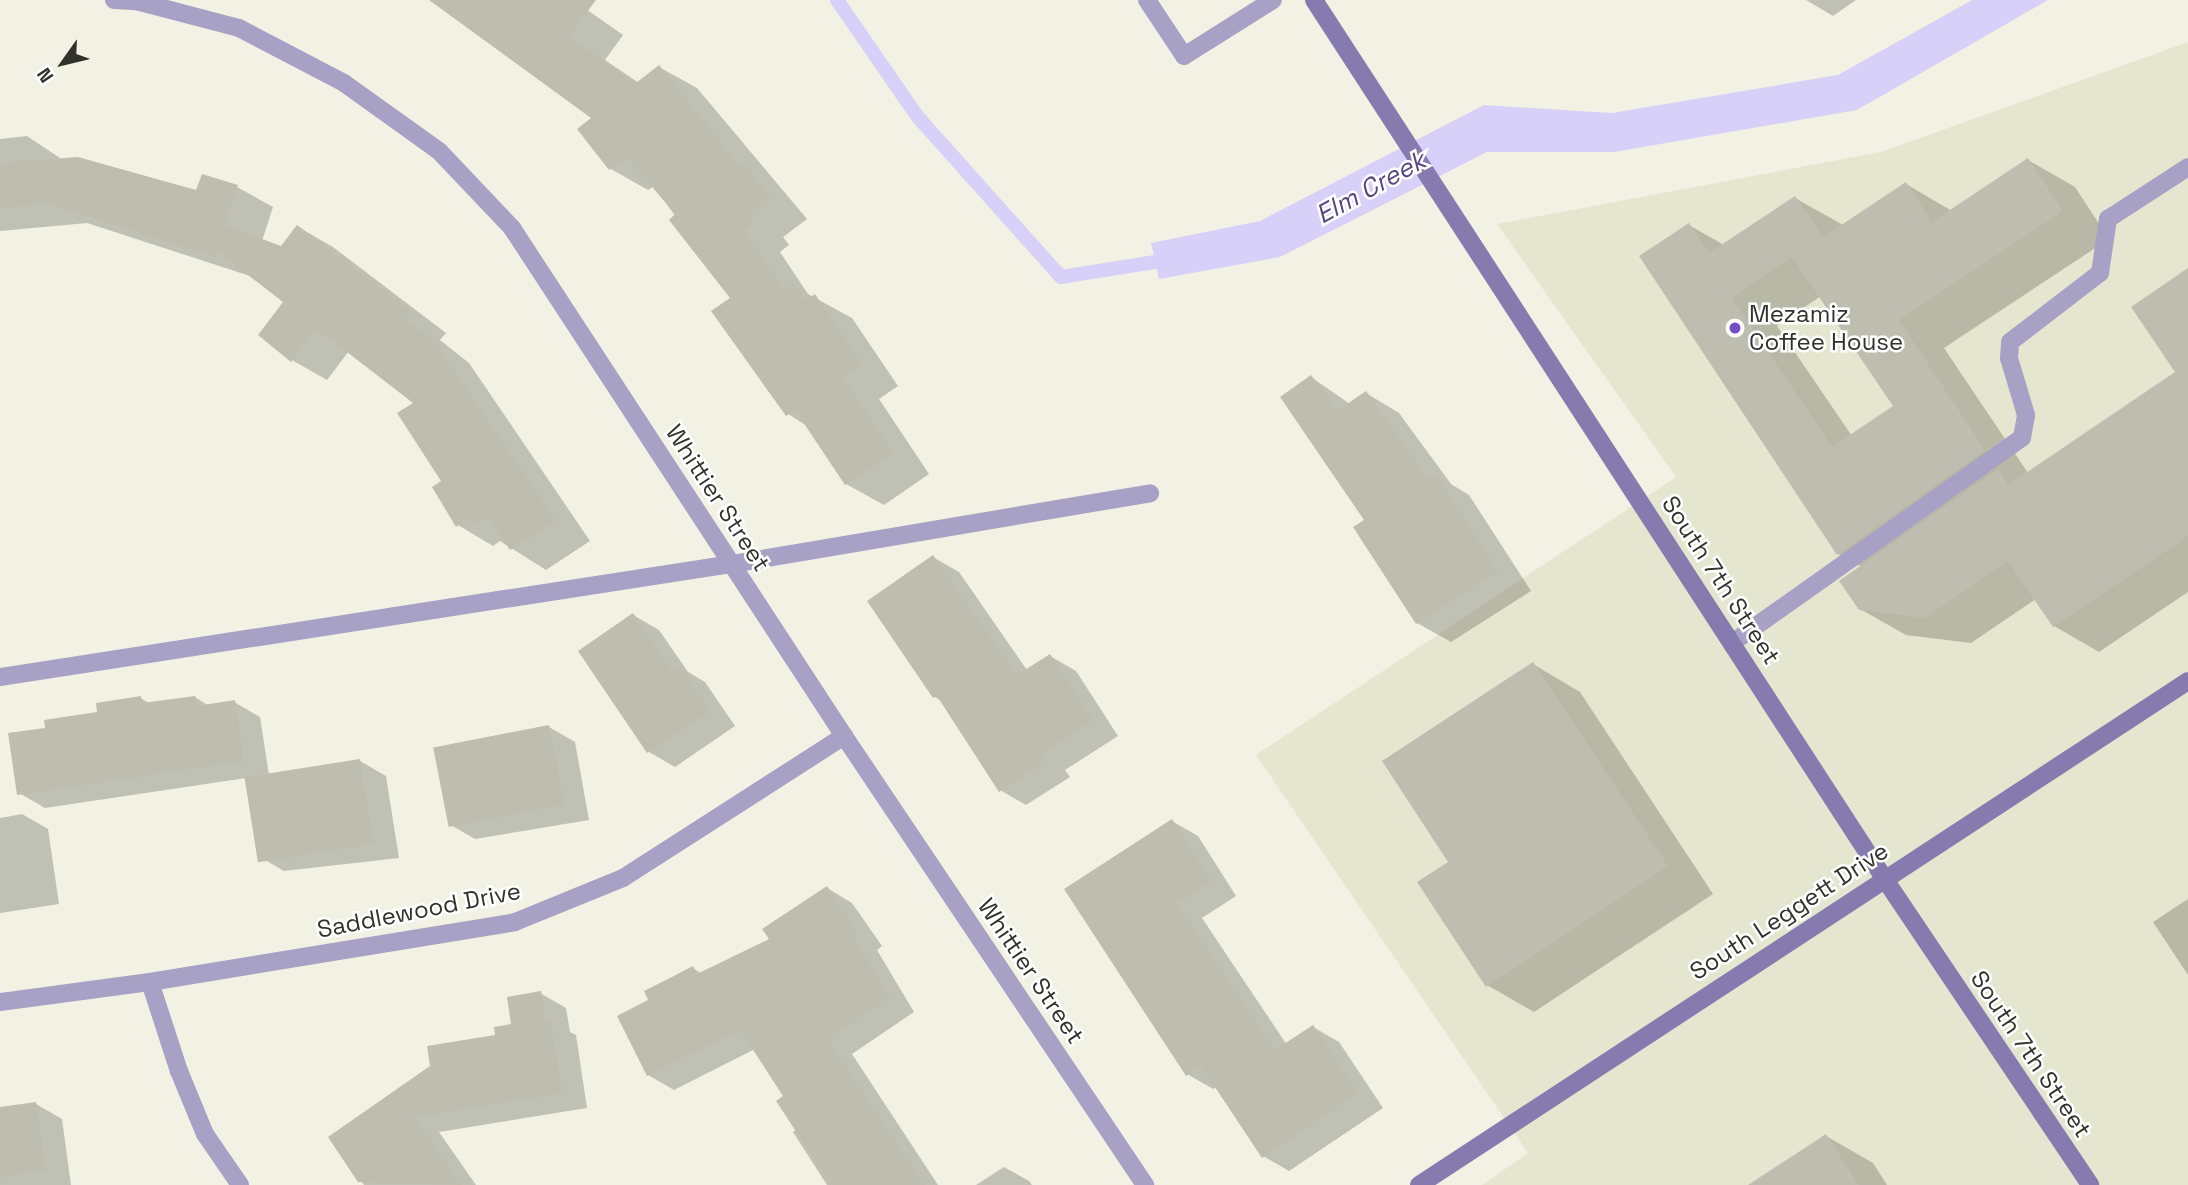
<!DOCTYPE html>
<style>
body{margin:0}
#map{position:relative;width:2188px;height:1185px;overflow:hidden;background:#f1f2e3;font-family:"Space Grotesk",sans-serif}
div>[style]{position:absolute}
.built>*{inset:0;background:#e5e6d0}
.water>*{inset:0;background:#d7d0f9}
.shadow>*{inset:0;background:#0003}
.stream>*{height:14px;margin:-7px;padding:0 7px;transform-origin:7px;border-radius:7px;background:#d7d0f9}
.building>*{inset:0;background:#bdbeb0;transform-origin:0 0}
.lane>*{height:18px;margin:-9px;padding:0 9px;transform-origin:9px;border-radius:9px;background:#a8a1c6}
.street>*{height:18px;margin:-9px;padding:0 9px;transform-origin:9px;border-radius:9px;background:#a8a1c6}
.secondary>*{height:18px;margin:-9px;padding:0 9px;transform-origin:9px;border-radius:9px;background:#857baf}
.dots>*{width:19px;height:19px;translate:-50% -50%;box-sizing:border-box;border:4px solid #fff;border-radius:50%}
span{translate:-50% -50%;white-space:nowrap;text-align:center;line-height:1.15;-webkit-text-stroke:5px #fff;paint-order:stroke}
.poi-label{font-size:24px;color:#31322c}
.left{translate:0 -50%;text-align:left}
.street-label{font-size:24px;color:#31322c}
.water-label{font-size:26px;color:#55487e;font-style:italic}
.north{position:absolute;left:28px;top:28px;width:70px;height:70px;-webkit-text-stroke:5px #fff;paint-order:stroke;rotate:236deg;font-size:19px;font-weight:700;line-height:28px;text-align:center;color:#31322c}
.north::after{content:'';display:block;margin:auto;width:24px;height:32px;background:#31322c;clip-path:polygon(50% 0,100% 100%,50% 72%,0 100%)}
</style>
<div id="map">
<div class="built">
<i style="clip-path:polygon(2188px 42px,2188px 1185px,1482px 1185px,1528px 1153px,1256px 755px,1676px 477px,1497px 224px,1881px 152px)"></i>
</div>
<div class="water">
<i style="clip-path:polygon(1972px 0,2048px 0,1857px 110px,1614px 152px,1487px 152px,1280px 257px,1159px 279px,1151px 243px,1260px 221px,1484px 105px,1612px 113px,1838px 75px)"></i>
</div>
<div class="shadow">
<i style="clip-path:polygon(430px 0,573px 0,623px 35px,605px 60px,639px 83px,659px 67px,697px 88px,807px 219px,783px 237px,789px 245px,780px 252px,808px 294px,852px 318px,898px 386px,879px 399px,929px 474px,884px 505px,846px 484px,807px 426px,788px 414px,733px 298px,654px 186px,648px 190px,611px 169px,594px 118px)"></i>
<i style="clip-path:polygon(1806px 0,1856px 0,1833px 16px)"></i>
<i style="clip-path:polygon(27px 136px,63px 160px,197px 193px,237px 187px,273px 207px,262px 241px,282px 248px,298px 227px,333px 247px,446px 333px,440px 340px,469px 363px,590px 541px,546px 570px,500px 541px,493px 546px,458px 525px,416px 403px,349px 351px,327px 380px,292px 360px,260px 335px,285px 302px,250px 276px,87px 223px,0 231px,0 235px,0 139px)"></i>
<i style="clip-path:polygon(evenodd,2028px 160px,2075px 187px,2109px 239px,1944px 348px,2028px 473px,2178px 373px,2188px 270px,2188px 592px,2099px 652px,2054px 626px,2036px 599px,1971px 643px,1906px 635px,1860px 609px,1862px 567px,1838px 554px,1689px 225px,1724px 245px,1795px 198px,1843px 225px,1906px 184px,1952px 211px,2028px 160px,1821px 296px,1895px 407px,1852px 436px,1777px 326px,1821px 296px)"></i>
<i style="clip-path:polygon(1311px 377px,1350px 404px,1366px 393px,1399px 413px,1451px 484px,1469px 495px,1531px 591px,1451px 642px,1417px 623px,1367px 520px)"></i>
<i style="clip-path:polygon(933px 557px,959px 572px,1027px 670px,1050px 656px,1076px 671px,1118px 736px,1065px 770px,1070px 777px,1026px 805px,1000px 790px,943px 702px,935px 697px)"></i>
<i style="clip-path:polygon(633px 615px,659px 630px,688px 672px,705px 682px,735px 726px,675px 767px,649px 752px,580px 652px)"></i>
<i style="clip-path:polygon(1533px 664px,1580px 692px,1713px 894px,1534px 1012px,1487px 985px,1450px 862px)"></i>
<i style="clip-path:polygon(195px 697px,209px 706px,234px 702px,260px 717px,269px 775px,360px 761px,386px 776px,399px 858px,284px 871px,258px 856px,246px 778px,45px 808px,19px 793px,47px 729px,141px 698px,150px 704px)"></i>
<i style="clip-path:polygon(549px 727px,575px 742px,589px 820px,475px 839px,449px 824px)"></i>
<i style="clip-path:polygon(22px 814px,48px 829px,59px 904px,0 913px,0 818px)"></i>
<i style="clip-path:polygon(1172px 821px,1198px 836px,1236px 896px,1202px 918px,1287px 1045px,1313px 1027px,1339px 1042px,1383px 1108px,1289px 1171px,1263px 1156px,1217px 1087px,1213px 1089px,1187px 1074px)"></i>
<i style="clip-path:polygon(827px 888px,852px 903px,882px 946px,877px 950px,914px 1012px,852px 1054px,938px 1185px,827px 1185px,793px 1132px,797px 1129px,786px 1097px,755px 1049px,674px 1090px,648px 1075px,650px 1001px,693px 968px,702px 974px,771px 939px)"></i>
<i style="clip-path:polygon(2188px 899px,2188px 975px,2153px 922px)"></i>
<i style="clip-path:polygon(540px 993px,566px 1008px,570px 1032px,576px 1035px,587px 1108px,439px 1132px,476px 1185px,364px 1185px,330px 1137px,513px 1026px)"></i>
<i style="clip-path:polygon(36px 1104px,62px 1119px,71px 1185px,0 1185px,0 1108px)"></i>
<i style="clip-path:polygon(1826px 1136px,1873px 1163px,1887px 1185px,1751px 1185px)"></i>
<i style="clip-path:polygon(1004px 1167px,1029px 1181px,1032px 1185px,976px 1185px)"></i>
</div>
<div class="stream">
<i style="left:837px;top:0;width:141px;rotate:55.4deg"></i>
<i style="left:917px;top:116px;width:216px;rotate:48.2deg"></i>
<i style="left:1061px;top:277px;width:113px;rotate:-9.1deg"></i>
</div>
<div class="building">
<i style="clip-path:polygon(429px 0,596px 0,569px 37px,636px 83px,659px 65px,741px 168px,745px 165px,770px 197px,747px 215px,753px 223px,744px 231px,784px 290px,794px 283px,805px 301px,815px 294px,862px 364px,843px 377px,893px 453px,845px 485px,795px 410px,786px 416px,711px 311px,730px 298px,669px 220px,675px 214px,627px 157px,609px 170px,577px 129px,591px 118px)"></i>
<i style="clip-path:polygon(78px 157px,196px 190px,202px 174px,238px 185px,225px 225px,281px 246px,297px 225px,412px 312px,406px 319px,434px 341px,556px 521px,510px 550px,488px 517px,473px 527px,467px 519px,456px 527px,432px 487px,441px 481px,397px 413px,413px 403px,316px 328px,291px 362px,258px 335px,283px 302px,217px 251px,215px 257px,50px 204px,0 208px,0 163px)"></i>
<i style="clip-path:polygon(evenodd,2028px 158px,2063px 211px,1899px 320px,1985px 450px,1837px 555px,1639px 256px,1689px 223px,1709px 253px,1795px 196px,1823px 237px,1906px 182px,1932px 222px,2028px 158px,1792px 257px,1893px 406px,1832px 447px,1732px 298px,1792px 257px)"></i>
<i style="clip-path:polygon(2188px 268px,2188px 536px,2053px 627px,2008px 561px,1925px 618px,1859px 610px,1839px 581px,1998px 469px,2008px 485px,2175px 372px,2131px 307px)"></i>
<i style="clip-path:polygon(1311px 375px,1337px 411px,1366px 391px,1428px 478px,1435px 473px,1498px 571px,1416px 624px,1353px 527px,1364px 520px,1280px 397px)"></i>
<i style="clip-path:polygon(933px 555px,1017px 675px,1050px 654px,1093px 720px,1040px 755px,1045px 762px,999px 792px,937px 696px,933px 698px,867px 601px)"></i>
<i style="clip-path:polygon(633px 613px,672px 671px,679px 665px,710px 711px,647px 753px,578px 651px)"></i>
<i style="clip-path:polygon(1533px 662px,1668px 866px,1486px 987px,1417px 882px,1448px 862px,1382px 761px)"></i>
<i style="clip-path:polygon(141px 696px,142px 703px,195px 696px,197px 706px,235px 700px,244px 761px,17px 795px,8px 733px,45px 728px,44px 720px,97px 712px,96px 703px)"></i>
<i style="left:549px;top:725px;width:81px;height:118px;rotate:79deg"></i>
<i style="left:360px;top:759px;width:86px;height:117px;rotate:81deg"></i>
<i style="clip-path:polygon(1172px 819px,1211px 881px,1177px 903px,1275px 1050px,1313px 1025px,1358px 1093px,1262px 1158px,1201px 1066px,1186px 1076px,1064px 889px)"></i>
<i style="clip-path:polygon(827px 886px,857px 931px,852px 935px,890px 997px,827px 1039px,925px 1185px,831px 1185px,776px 1101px,783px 1096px,740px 1030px,647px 1076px,617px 1016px,648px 1000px,644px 991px,666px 980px,693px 966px,697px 974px,769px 939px,762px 929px)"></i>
<i style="clip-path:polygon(541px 991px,545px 1019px,550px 1018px,562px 1093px,415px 1117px,461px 1185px,358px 1182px,328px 1137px,430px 1066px,427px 1046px,495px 1035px,494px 1027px,511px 1024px,507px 997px)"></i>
<i style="clip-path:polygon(36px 1102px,46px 1171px,0 1177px,0 1107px)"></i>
<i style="clip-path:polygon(1826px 1134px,1859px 1185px,1748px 1185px)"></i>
</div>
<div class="lane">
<i style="left:1147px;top:0;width:67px;rotate:56.5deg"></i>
<i style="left:1184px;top:56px;width:105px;rotate:-32.2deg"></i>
<i style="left:1732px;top:643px;width:355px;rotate:-35.3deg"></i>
<i style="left:2022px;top:438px;width:23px;rotate:-80deg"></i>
<i style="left:2026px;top:415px;width:59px;rotate:-106.6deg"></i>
<i style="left:2009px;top:358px;width:16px;rotate:-86deg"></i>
<i style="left:2010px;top:342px;width:113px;rotate:-37.5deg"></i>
<i style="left:2100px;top:273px;width:55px;rotate:-81.6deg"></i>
<i style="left:2108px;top:219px;width:95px;rotate:-33deg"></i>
<i style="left:0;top:677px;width:741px;rotate:-8.78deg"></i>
<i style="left:732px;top:564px;width:424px;rotate:-9.6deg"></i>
</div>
<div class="street">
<i style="left:114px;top:0;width:22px;rotate:3deg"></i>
<i style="left:136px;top:1px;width:106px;rotate:14.7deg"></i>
<i style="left:239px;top:28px;width:119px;rotate:27.6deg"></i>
<i style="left:344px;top:83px;width:117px;rotate:35.6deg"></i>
<i style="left:439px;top:151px;width:106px;rotate:46.5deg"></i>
<i style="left:512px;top:228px;width:607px;rotate:56.83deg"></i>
<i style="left:844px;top:736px;width:541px;rotate:56.16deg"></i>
<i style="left:150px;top:982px;width:94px;rotate:72deg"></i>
<i style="left:179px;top:1071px;width:68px;rotate:67.6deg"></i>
<i style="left:205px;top:1134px;width:62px;rotate:55.5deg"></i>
<i style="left:0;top:1002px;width:151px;rotate:-7.6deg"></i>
<i style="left:150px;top:982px;width:370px;rotate:-9.3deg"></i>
<i style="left:515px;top:922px;width:117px;rotate:-22.2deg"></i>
<i style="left:623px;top:878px;width:263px;rotate:-32.7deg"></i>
</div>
<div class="secondary">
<i style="left:1314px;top:0;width:1047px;rotate:57.01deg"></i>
<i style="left:1884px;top:878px;width:370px;rotate:56.1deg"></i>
<i style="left:1419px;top:1185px;width:919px;rotate:-33.24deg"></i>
</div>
<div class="dots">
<i style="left:1735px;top:328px;background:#724ec7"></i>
</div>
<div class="poi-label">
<span class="left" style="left:1749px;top:328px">Mezamiz<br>Coffee House</span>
</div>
<div class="street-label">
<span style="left:718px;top:498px;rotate:57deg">Whittier Street</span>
<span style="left:1721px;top:580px;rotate:57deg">South 7th Street</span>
<span style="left:419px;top:910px;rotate:-11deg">Saddlewood Drive</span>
<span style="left:1789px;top:911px;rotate:-33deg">South Leggett Drive</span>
<span style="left:1031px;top:971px;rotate:56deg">Whittier Street</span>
<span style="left:2031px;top:1054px;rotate:56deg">South 7th Street</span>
</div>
<div class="water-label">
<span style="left:1371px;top:188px;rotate:-29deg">Elm Creek</span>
</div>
<div class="north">N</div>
</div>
